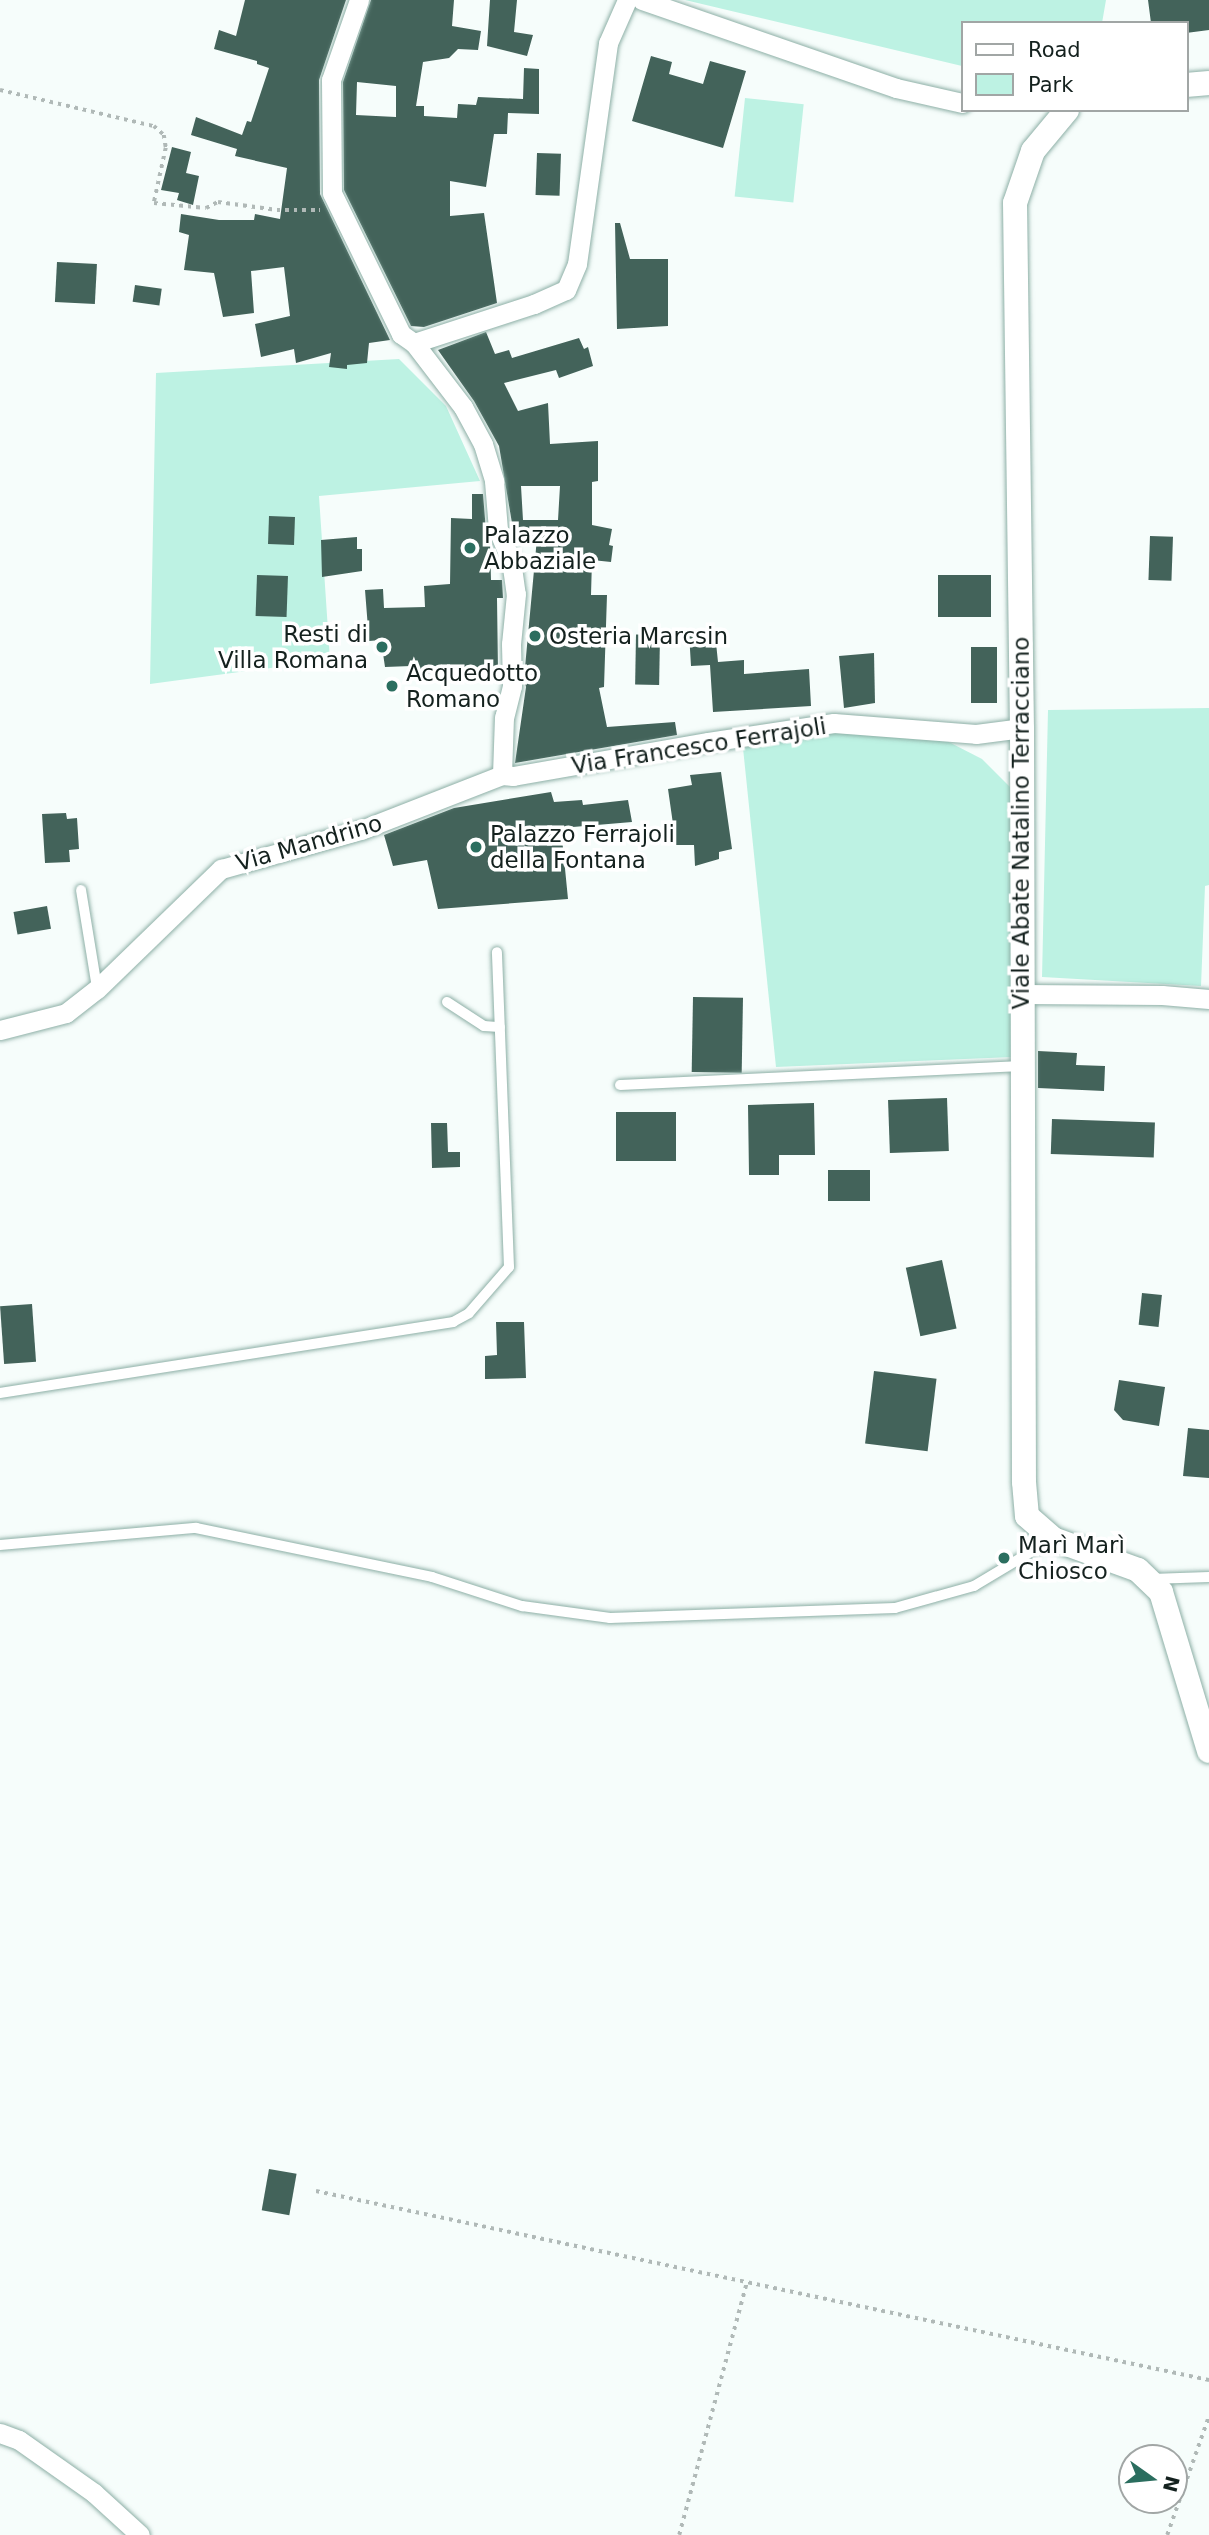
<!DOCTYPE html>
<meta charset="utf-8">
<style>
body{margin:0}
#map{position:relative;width:1209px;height:2535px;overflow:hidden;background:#f6fdfb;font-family:"DejaVu Sans",sans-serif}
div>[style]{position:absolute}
.green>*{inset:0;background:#bdf2e3;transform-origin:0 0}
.building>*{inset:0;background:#43635a;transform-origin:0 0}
.path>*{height:3.5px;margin-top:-1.75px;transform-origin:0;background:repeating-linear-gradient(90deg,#b0b9b7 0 3.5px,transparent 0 8.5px)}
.roads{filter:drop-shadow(0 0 2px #8dafa6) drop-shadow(0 0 2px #8dafa6)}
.service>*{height:10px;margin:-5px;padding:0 5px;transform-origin:5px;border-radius:5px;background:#fff}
.minor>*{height:19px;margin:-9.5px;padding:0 9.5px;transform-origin:9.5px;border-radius:9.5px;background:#fff}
.tertiary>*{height:24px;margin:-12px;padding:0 12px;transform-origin:12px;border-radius:12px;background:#fff}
.dots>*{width:19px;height:19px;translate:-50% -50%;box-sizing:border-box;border:4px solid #fff;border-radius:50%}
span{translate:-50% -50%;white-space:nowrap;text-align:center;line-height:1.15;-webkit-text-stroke:7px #fff;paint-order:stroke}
.poi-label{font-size:23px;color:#14211e}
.left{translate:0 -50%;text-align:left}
.right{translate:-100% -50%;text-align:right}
.street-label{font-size:23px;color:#14211e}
.legend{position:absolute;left:961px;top:21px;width:228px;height:91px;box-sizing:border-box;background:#fff;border:2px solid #a1a6a5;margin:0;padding:9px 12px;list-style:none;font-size:21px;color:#14211e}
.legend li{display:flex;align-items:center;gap:14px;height:35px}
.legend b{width:35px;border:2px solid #a1a6a5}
.north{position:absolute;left:1118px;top:2444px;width:70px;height:70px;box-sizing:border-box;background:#fff;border:2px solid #a1a6a5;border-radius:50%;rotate:105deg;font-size:19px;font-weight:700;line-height:28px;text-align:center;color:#14211e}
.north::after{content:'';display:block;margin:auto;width:24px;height:32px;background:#2b6e5f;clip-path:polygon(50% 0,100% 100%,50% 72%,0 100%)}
</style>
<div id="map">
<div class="green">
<i style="clip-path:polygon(685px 0,1106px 0,1102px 23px,962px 23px,962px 66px)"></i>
<i style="left:745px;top:98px;width:59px;height:99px;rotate:6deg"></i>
<i style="clip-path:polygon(399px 359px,446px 406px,480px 481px,319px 496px,330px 660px,150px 684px,156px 373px)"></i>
<i style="clip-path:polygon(1209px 708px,1209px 885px,1205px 886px,1201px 986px,1042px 977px,1048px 710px)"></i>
<i style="clip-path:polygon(833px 730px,943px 739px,982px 759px,1013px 790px,1012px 1057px,776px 1067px,743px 748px)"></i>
</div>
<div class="building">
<i style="clip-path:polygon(245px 0,346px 0,319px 80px,320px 194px,390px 340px,369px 343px,367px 363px,347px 365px,347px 369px,329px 367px,331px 353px,296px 363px,294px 349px,261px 357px,255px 324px,290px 316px,284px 267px,251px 271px,254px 313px,223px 317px,214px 273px,184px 270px,189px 235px,179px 232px,181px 214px,219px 220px,254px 220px,255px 214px,280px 219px,287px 168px,235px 156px,237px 149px,191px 135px,196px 117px,242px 135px,247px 121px,251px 122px,269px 68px,257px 64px,257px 61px,214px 49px,219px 30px,236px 36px)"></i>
<i style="clip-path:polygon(evenodd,371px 0,454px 0,452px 26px,481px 31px,478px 50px,458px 49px,449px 58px,423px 62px,416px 106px,424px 106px,424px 116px,457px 118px,458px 104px,476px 105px,478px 97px,523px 99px,524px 68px,539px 69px,539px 114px,508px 113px,507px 134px,494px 134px,486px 187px,450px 181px,450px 216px,484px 213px,497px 303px,424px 327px,411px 326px,344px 190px,343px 82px,371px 0,357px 82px,396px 86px,396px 117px,356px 115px,357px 82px)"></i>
<i style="clip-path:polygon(490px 0,517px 0,514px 32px,533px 35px,527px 56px,487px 46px)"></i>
<i style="clip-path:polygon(1148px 0,1209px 0,1209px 30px,1186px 33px,1186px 23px,1151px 23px)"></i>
<i style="clip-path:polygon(651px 56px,672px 62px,669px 74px,703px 84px,710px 61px,746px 71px,723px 148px,632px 121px)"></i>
<i style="clip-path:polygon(172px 147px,191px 152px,186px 173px,199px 176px,193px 205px,177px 200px,179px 193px,161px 190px)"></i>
<i style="left:537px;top:153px;width:24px;height:42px;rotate:2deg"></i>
<i style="clip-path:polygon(615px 223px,620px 223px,630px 259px,668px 259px,668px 326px,617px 329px)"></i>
<i style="left:57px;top:262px;width:40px;height:40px;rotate:3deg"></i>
<i style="left:135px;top:285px;width:27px;height:17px;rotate:8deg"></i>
<i style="clip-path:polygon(evenodd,486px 332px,495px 354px,509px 350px,512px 358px,579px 338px,584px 349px,588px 347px,593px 366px,559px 378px,556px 370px,504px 383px,518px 411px,548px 403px,550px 444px,598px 441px,598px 481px,592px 482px,592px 525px,612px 529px,609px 545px,613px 546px,611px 562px,592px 560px,591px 595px,607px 595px,604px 687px,599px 688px,607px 727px,675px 722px,677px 735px,515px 763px,526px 687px,524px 678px,537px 538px,514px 535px,499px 446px,474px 401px,438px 350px,486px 332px,521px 486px,560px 486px,558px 520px,523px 520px,521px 486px)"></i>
<i style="clip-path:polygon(472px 494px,483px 494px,486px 531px,490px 543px,491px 580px,502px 580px,503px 598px,497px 598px,498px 670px,411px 674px,411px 666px,385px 667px,381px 640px,369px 641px,365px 590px,383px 589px,384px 608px,425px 607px,424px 586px,450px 584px,451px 518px,472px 519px)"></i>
<i style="left:269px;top:516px;width:26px;height:28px;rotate:2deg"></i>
<i style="left:1150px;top:536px;width:23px;height:44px;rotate:2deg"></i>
<i style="clip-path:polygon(357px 537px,357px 549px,362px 549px,362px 571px,322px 577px,321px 540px)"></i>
<i style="left:257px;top:575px;width:31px;height:41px;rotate:2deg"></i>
<i style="left:938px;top:575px;width:53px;height:42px"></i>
<i style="clip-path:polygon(689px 633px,715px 633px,718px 662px,744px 660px,744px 674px,809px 669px,811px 706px,713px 712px,710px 665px,691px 666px)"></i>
<i style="left:660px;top:635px;width:50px;height:24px;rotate:91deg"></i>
<i style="left:971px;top:647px;width:26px;height:56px"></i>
<i style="clip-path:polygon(874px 653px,875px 703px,844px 708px,839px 656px)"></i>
<i style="clip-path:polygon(721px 772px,732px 849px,719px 852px,719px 859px,695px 866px,694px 845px,676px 845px,668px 789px,692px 785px,690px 775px)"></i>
<i style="clip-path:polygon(551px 792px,554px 802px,582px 800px,583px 805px,628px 800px,632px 822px,561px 828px,568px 899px,438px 909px,427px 860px,393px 866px,384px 835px,454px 808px)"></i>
<i style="clip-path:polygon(66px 813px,67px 819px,77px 818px,79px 849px,69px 850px,70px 862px,45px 863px,42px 814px)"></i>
<i style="left:47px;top:906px;width:23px;height:34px;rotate:80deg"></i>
<i style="left:693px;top:997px;width:50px;height:75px;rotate:1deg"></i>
<i style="clip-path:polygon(1038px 1051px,1077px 1053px,1076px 1065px,1105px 1066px,1104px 1091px,1038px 1088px)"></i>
<i style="left:947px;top:1098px;width:53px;height:59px;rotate:88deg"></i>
<i style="clip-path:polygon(814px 1103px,815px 1155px,779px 1155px,779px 1175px,749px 1175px,748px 1105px)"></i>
<i style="left:616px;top:1112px;width:60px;height:49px"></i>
<i style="left:1052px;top:1119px;width:103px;height:35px;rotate:2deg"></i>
<i style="clip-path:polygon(431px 1123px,447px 1123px,448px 1152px,460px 1152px,460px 1167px,432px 1168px)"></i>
<i style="left:870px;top:1170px;width:31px;height:42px;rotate:90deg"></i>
<i style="left:942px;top:1260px;width:70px;height:37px;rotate:78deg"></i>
<i style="left:1142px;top:1293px;width:20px;height:32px;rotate:6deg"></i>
<i style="left:32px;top:1304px;width:58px;height:32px;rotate:86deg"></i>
<i style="clip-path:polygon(496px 1322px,524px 1322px,526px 1378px,485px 1379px,485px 1356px,497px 1355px)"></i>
<i style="left:874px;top:1371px;width:63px;height:73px;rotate:7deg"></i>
<i style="clip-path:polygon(1119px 1380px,1165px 1387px,1159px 1426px,1123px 1420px,1114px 1410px)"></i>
<i style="clip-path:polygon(1188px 1428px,1209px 1430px,1209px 1478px,1183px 1476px)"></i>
<i style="left:269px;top:2169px;width:28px;height:42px;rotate:10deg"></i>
</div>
<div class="path">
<i style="left:0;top:90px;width:158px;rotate:13.2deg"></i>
<i style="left:154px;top:126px;width:13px;rotate:42deg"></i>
<i style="left:164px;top:135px;width:13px;rotate:81deg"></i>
<i style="left:166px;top:148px;width:56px;rotate:102.3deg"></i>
<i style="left:154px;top:203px;width:52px;rotate:5.5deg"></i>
<i style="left:206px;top:208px;width:13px;rotate:-27deg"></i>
<i style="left:218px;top:202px;width:60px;rotate:7.7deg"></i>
<i style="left:277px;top:210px;width:43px"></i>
<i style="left:316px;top:2191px;width:913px;rotate:11.95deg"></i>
<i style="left:679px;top:2535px;width:263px;rotate:-75deg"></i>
<i style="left:1167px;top:2535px;width:126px;rotate:-70.6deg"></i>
</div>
<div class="roads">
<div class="service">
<i style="left:81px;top:890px;width:99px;rotate:80.7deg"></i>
<i style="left:447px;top:1002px;width:44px;rotate:33deg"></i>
<i style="left:484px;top:1026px;width:16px;rotate:4deg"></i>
<i style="left:620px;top:1085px;width:402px;rotate:-2.7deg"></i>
<i style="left:0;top:1393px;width:459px;rotate:-8.9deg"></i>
<i style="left:453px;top:1322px;width:18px;rotate:-29deg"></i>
<i style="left:469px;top:1313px;width:61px;rotate:-49deg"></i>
<i style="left:509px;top:1267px;width:315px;rotate:-92.2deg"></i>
<i style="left:0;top:1545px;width:197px;rotate:-5deg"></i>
<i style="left:196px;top:1528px;width:241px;rotate:11.7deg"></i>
<i style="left:432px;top:1577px;width:95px;rotate:17.9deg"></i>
<i style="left:522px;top:1606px;width:89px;rotate:7.8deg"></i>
<i style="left:610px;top:1618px;width:285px;rotate:-2deg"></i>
<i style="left:895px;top:1608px;width:82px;rotate:-15.6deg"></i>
<i style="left:974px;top:1586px;width:90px;rotate:-30.9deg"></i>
<i style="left:1151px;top:1579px;width:58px;rotate:-2deg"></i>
</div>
<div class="minor">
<i style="left:359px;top:0;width:85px;rotate:109.3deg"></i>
<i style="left:331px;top:80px;width:113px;rotate:89.5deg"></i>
<i style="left:332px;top:193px;width:157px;rotate:63.9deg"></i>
<i style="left:401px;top:334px;width:16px;rotate:35deg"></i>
<i style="left:414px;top:343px;width:81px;rotate:52.6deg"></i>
<i style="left:463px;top:407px;width:42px;rotate:61.6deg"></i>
<i style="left:483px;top:444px;width:39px;rotate:73deg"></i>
<i style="left:494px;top:481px;width:49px;rotate:85.3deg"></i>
<i style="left:498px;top:530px;width:33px;rotate:67deg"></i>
<i style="left:511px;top:560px;width:34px;rotate:82deg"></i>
<i style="left:516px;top:594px;width:50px;rotate:95.7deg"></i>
<i style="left:511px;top:644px;width:42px;rotate:88.6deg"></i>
<i style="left:512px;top:686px;width:32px;rotate:104deg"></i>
<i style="left:504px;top:717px;width:58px;rotate:92deg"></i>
<i style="left:642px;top:0;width:269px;rotate:19.1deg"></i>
<i style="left:896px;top:88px;width:68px;rotate:12.8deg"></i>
<i style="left:414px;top:343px;width:126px;rotate:-18deg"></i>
<i style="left:534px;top:304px;width:35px;rotate:-24deg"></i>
<i style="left:566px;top:290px;width:28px;rotate:-67deg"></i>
<i style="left:577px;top:264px;width:223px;rotate:-82deg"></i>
<i style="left:608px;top:43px;width:47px;rotate:-66.2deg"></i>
<i style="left:1022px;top:994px;width:140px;rotate:0.4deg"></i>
<i style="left:1162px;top:995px;width:47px;rotate:4.9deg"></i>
<i style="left:0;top:1030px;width:68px;rotate:-14.4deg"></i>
<i style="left:66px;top:1013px;width:39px;rotate:-38deg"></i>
<i style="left:97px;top:989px;width:173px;rotate:-44.1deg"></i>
<i style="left:221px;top:869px;width:145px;rotate:-15.6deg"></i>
<i style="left:361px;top:830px;width:151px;rotate:-21.3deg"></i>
<i style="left:502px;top:775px;width:11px;rotate:5deg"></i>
<i style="left:513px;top:776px;width:198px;rotate:-9.9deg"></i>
<i style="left:708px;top:742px;width:127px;rotate:-8.6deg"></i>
<i style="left:834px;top:723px;width:142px;rotate:4.4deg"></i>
<i style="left:976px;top:734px;width:46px;rotate:-7.4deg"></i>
<i style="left:0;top:2433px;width:20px;rotate:20deg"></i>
<i style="left:19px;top:2440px;width:92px;rotate:35.2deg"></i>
<i style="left:94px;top:2493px;width:62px;rotate:42.4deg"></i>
</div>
<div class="tertiary">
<i style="left:1186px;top:85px;width:23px;rotate:-5deg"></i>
<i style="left:1067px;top:110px;width:53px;rotate:129.7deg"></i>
<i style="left:1033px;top:151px;width:55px;rotate:109.1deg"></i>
<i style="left:1015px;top:203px;width:525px;rotate:89.24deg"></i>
<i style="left:1022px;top:728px;width:754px;rotate:89.85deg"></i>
<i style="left:1024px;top:1482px;width:34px;rotate:85deg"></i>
<i style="left:1027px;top:1516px;width:35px;rotate:41deg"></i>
<i style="left:1053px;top:1539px;width:90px;rotate:20deg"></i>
<i style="left:1138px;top:1570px;width:32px;rotate:44deg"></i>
<i style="left:1161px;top:1592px;width:166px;rotate:73.2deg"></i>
</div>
</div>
<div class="dots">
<i style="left:470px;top:548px;background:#2b6e5f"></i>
<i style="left:535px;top:636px;background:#2b6e5f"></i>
<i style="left:382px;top:647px;background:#2b6e5f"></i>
<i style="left:392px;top:686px;background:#2b6e5f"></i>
<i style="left:476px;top:847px;background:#2b6e5f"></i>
<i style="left:1004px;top:1558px;background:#2b6e5f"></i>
</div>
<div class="poi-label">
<span class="left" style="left:484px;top:548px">Palazzo<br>Abbaziale</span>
<span class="right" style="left:368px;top:647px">Resti di<br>Villa Romana</span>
<span class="left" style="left:549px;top:636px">Osteria Marcsin</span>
<span class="left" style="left:406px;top:686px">Acquedotto<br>Romano</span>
<span class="left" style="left:490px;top:847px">Palazzo Ferrajoli<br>della Fontana</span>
<span class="left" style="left:1018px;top:1558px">Marì Marì<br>Chiosco</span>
</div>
<div class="street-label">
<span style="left:699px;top:746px;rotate:-9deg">Via Francesco Ferrajoli</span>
<span style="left:1021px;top:823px;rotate:-90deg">Viale Abate Natalino Terracciano</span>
<span style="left:309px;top:843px;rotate:-16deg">Via Mandrino</span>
</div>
<ul class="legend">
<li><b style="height:9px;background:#fff"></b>Road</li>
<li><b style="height:19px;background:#bdf2e3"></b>Park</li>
</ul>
<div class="north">N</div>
</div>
